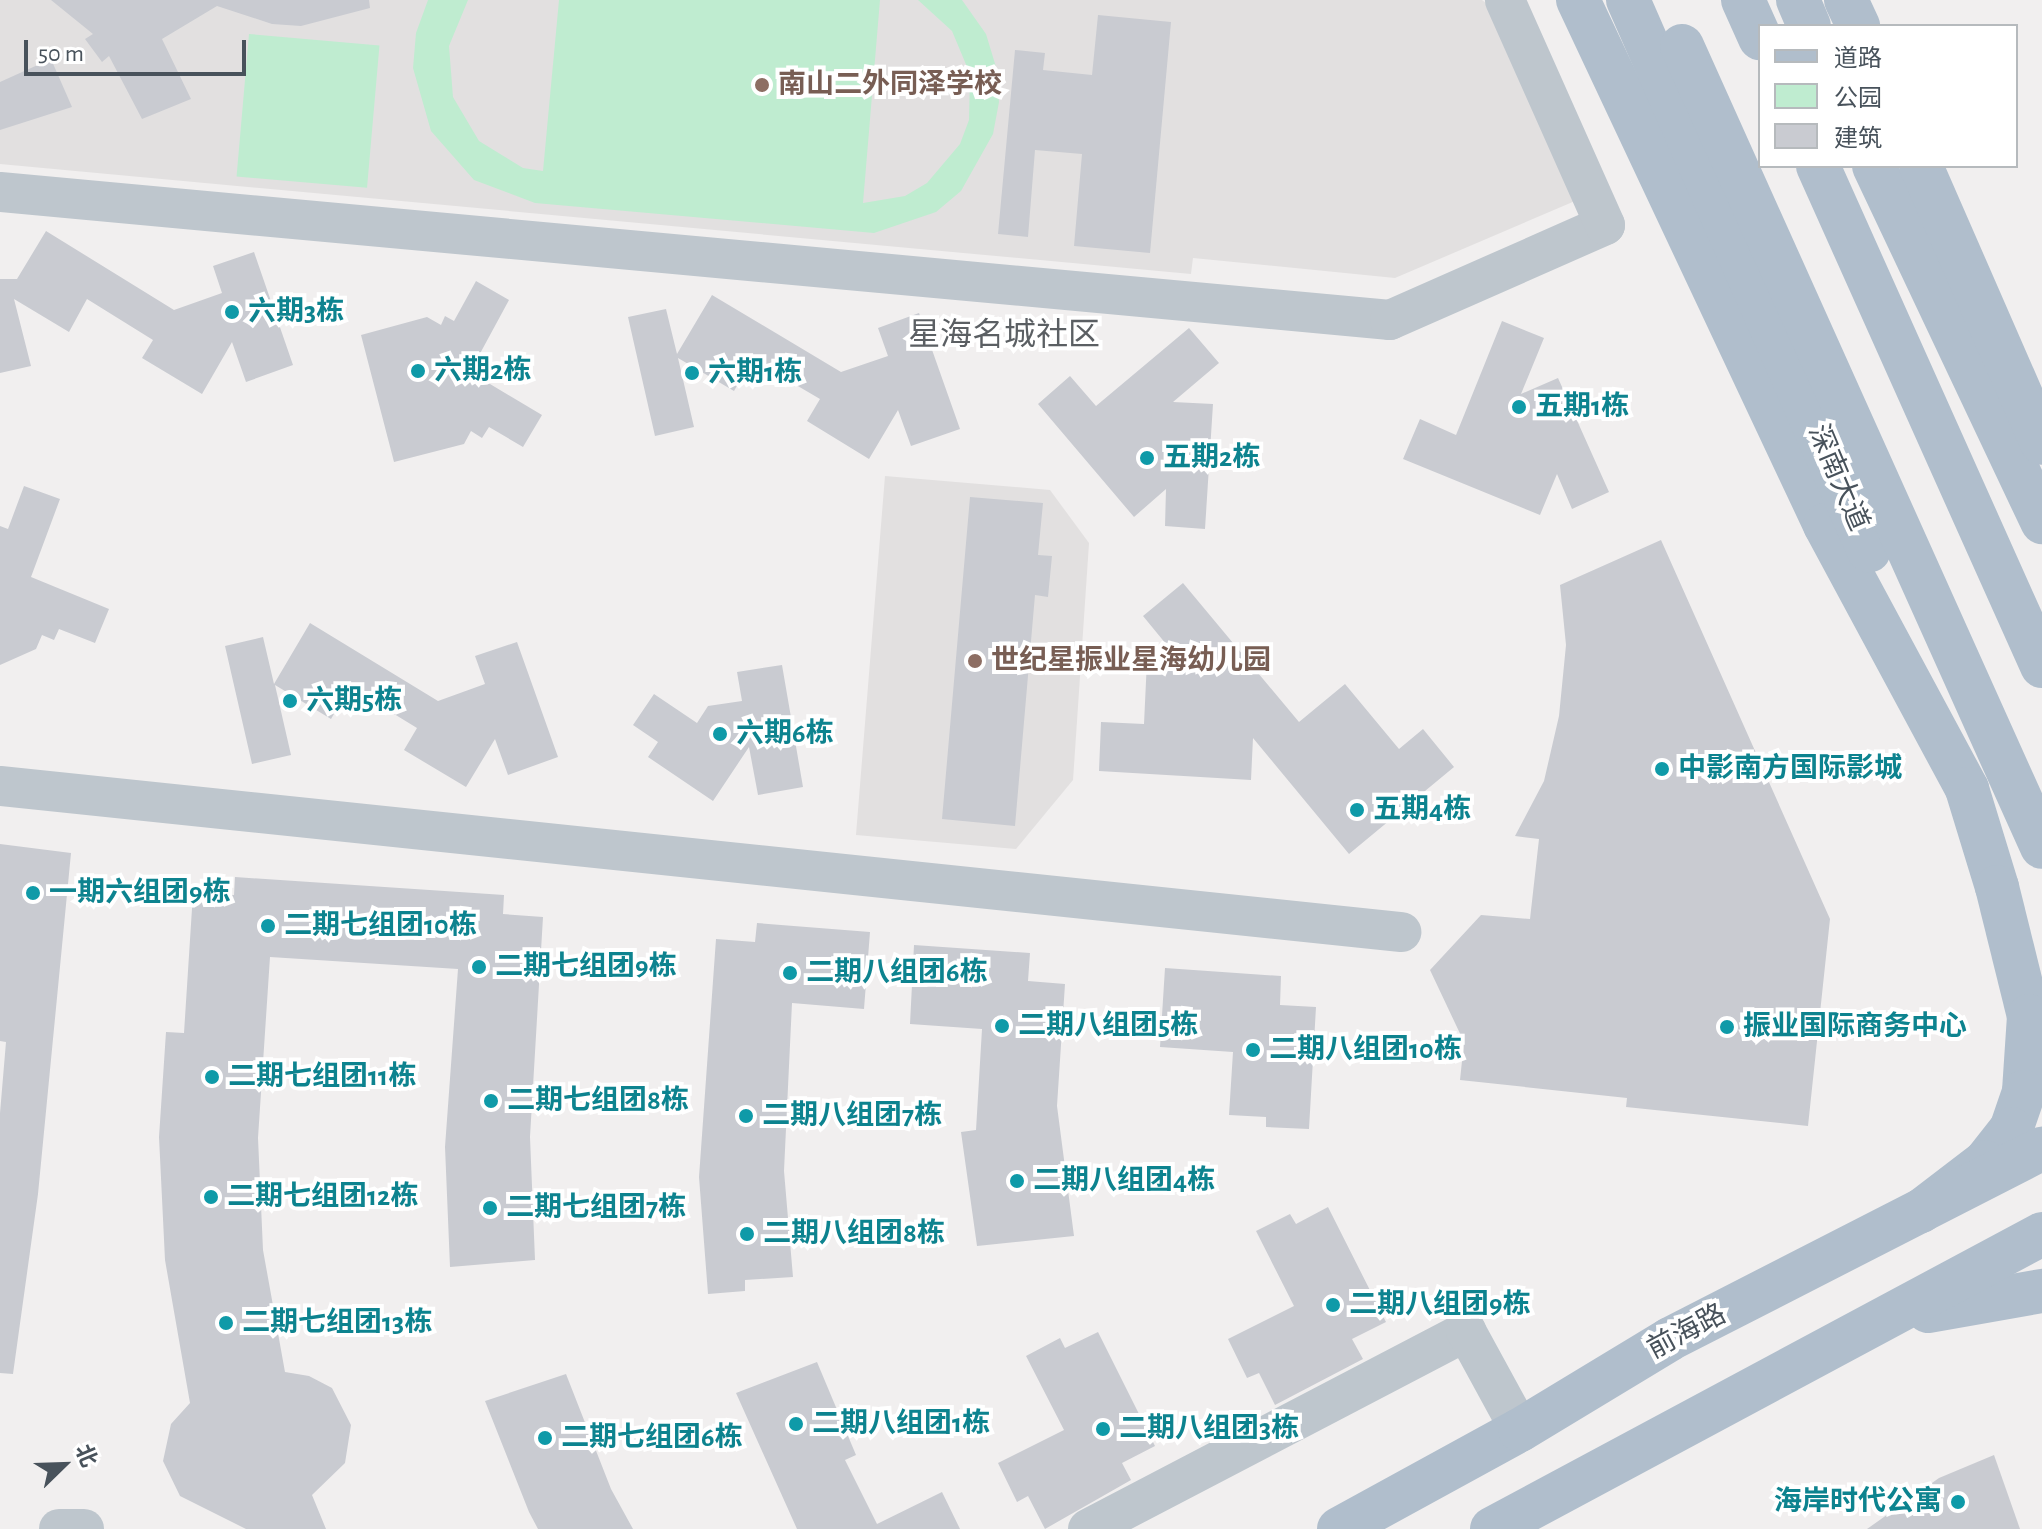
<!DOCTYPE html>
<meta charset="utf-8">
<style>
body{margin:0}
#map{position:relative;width:2042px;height:1529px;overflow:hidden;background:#f1efef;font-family:"Alegreya Sans","Noto Sans SC",sans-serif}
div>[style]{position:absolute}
.education>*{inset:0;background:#e2e0e0}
.green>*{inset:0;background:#bfecd0;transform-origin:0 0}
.building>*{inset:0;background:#c9cbd1}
.minor>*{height:40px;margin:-20px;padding:0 20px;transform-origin:20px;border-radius:20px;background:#bec6cd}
.major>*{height:44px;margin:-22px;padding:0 22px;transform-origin:22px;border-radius:22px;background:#b0becc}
.dots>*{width:22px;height:22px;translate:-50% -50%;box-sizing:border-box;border:4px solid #fff;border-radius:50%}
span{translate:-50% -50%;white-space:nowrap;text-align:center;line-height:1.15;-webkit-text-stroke:8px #fff;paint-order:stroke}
.education-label{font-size:28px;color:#785e54;font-weight:700}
.left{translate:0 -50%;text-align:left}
.culture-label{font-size:28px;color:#0d838f;font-weight:700}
.right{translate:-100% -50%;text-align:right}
.street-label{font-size:28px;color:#48525b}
.quarter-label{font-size:32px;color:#5b5f63}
.legend{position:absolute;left:1758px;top:24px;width:260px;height:144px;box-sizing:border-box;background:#fff;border:2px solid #b6babd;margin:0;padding:10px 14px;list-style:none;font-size:24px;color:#48525b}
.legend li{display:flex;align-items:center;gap:16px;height:40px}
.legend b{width:40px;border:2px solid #b6babd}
.north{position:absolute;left:24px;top:1425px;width:80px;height:80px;-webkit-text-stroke:6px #fff;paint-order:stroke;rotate:67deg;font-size:22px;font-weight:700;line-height:32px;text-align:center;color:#48525b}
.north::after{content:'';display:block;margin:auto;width:28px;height:36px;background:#48525b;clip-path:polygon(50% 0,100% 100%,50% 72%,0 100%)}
.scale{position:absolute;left:24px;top:40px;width:222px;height:36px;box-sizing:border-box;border:4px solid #48525b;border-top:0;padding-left:10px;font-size:24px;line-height:28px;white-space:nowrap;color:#48525b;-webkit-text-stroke:6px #fff;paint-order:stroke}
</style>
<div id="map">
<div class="education">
<i style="clip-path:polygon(0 0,1482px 0,1490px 6px,1575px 201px,1395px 278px,1193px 258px,1191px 274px,0 164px)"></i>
<i style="clip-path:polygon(885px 476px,1050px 490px,1089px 543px,1073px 780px,1016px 849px,856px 835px)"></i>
</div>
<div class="green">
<i style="clip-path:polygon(428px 0,468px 0,449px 46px,453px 97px,479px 141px,523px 168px,543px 171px,559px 0,880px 0,863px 203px,905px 196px,927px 183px,960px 144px,969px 120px,970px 74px,952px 31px,918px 0,962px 0,986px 34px,996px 67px,999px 102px,993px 134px,961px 191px,936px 212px,874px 233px,535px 203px,474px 180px,431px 131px,413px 68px,416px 33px)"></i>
<i style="left:249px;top:34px;width:131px;height:143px;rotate:5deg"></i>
</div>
<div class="building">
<i style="clip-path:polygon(51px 0,369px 0,370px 8px,301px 26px,272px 24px,217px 6px,162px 39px,191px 99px,142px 119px,109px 56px,102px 62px,85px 39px,93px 34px)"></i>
<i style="clip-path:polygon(1098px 15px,1171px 22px,1150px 253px,1074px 246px,1082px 154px,1035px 150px,1028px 237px,998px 234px,1015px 50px,1045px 53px,1043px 70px,1092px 75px)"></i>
<i style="clip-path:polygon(51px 59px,72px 107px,0 130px,0 82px)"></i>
<i style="clip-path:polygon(46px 231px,174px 310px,222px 293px,213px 266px,254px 252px,293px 365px,246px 382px,232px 342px,202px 394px,142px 358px,153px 340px,87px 299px,69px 332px,14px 299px,31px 366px,0 373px,0 279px,17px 279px)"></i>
<i style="clip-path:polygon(476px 281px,509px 300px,470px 372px,542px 415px,523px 447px,489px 427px,482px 438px,471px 431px,464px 444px,394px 462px,361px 335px,427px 317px,441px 325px,445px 316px,454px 321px)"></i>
<i style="clip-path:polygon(712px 295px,841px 372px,888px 356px,878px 328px,919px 313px,960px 429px,911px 446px,898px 410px,869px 459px,807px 421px,820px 399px,752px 359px,734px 391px,678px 358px,694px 427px,655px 436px,628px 317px,666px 309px,677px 354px)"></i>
<i style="clip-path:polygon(1502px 321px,1544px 338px,1521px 394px,1558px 378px,1609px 492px,1572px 509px,1557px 474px,1540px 515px,1403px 459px,1420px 419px,1456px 435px)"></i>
<i style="clip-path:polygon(1189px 328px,1219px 363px,1173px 402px,1213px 404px,1205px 529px,1165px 526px,1166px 489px,1134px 517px,1038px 404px,1070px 376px,1096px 406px)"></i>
<i style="clip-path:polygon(24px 486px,60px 499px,31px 577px,109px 609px,95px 643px,59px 629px,54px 640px,42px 635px,36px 649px,0 665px,0 526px,8px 529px)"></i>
<i style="clip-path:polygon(970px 497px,1043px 503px,1038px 555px,1052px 556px,1048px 597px,1035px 595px,1015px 826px,942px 819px)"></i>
<i style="clip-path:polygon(1661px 540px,1830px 919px,1808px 1126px,1626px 1107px,1627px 1098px,1460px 1080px,1464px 1042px,1430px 970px,1481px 915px,1530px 919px,1539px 839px,1515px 836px,1544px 781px,1559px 716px,1566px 645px,1560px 585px)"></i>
<i style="clip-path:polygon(1183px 583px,1299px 722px,1345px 684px,1399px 749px,1423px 729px,1454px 767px,1349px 854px,1253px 738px,1251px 780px,1099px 771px,1101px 722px,1144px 724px,1147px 660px,1180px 661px,1143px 616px)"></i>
<i style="clip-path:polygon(310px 623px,438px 701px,485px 684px,475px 656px,517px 642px,558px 757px,508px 775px,495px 739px,466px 787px,404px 750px,417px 728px,350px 687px,331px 719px,275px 685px,291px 755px,252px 764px,225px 646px,263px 637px,274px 684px)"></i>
<i style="clip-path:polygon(782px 665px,803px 787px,758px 795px,749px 747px,713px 801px,648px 757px,658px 742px,633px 725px,654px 694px,697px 723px,708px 706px,742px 701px,737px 672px)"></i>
<i style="clip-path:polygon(0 844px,71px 853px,38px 1194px,13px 1374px,0 1373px,0 1113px,6px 1042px,0 1041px)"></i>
<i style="clip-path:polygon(235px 877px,504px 895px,503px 914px,543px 917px,530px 1137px,535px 1260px,450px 1267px,445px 1147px,458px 969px,270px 957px,258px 1138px,263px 1250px,285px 1372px,309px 1376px,332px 1388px,351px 1425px,345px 1463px,312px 1495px,326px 1529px,246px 1529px,180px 1496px,163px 1461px,171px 1424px,190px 1403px,165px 1260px,159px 1137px,166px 1032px,184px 1033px,193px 893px,234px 895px)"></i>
<i style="clip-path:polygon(757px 923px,870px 932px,864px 1009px,792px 1003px,784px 1171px,793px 1277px,745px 1280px,745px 1291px,708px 1294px,699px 1177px,716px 939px,755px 942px)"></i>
<i style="clip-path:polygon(914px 945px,1030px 953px,1028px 981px,1065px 984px,1057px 1106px,1074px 1236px,977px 1246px,961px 1132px,976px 1130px,982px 1029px,910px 1024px)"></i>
<i style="clip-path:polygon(1165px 968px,1281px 976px,1280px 1005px,1316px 1007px,1309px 1129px,1266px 1127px,1266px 1117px,1229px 1115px,1233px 1052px,1160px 1047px)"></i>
<i style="clip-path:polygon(1328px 1207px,1386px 1322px,1352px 1339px,1363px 1359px,1275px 1405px,1259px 1373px,1247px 1378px,1228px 1339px,1294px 1306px,1256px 1231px,1290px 1214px,1296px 1224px)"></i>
<i style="clip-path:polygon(1098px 1332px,1155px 1446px,1122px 1463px,1131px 1480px,1045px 1529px,1028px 1496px,1017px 1502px,998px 1463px,1064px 1430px,1026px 1356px,1060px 1338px,1065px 1348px)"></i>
<i style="clip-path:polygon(817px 1362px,856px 1455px,845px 1460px,877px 1524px,942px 1492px,960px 1529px,797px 1529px,736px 1393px)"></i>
<i style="clip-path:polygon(566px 1374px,611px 1489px,633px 1529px,538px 1529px,529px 1512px,485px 1401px)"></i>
<i style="clip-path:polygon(1994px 1455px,2020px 1529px,1867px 1529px,1939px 1478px)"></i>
</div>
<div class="minor">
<i style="left:0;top:192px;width:1396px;rotate:5.26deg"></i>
<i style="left:1390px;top:320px;width:235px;rotate:-23.8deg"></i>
<i style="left:1605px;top:225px;width:246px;rotate:-114deg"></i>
<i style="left:0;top:786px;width:1409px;rotate:5.95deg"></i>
<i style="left:59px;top:1529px;width:25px"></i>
<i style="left:1088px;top:1529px;width:427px;rotate:-27.6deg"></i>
<i style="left:1466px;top:1331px;width:113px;rotate:61.4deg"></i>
</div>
<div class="major">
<i style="left:1578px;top:0;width:580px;rotate:64.8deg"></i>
<i style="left:1825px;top:525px;width:300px;rotate:61.7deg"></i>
<i style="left:1967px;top:789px;width:102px;rotate:73deg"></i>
<i style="left:1997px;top:887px;width:133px;rotate:76.1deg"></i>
<i style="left:2029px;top:1016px;width:76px;rotate:93.8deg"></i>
<i style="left:2024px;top:1092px;width:39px;rotate:109deg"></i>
<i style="left:2011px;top:1129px;width:42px;rotate:128.2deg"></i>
<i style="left:1985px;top:1162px;width:81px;rotate:142.6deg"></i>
<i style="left:1628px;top:0;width:601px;rotate:66.38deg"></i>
<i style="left:1743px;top:0;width:42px;rotate:65.9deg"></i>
<i style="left:1798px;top:0;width:28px;rotate:67deg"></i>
<i style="left:1846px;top:0;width:29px;rotate:65deg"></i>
<i style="left:1682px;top:46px;width:878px;rotate:65.8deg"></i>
<i style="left:1818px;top:166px;width:548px;rotate:65.87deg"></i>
<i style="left:1874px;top:166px;width:394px;rotate:64.7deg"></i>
<i style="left:1921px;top:166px;width:302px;rotate:66.4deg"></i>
<i style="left:1928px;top:1311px;width:116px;rotate:-10deg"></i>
<i style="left:1339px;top:1529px;width:206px;rotate:-28.7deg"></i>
<i style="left:1520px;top:1430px;width:175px;rotate:-31.2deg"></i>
<i style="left:1670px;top:1339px;width:418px;rotate:-27.1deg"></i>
<i style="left:1492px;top:1529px;width:624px;rotate:-28.21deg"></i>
</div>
<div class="dots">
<i style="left:762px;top:85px;background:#8d6e63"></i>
<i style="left:232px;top:312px;background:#0f9aa8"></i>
<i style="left:418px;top:371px;background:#0f9aa8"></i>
<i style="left:692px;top:373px;background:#0f9aa8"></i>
<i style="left:1519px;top:407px;background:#0f9aa8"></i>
<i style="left:1147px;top:458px;background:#0f9aa8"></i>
<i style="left:975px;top:661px;background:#8d6e63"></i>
<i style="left:290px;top:701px;background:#0f9aa8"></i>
<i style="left:720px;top:734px;background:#0f9aa8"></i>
<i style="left:1662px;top:769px;background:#0f9aa8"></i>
<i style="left:1357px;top:810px;background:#0f9aa8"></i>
<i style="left:33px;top:893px;background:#0f9aa8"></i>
<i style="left:268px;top:926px;background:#0f9aa8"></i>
<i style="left:479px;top:967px;background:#0f9aa8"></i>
<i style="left:790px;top:973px;background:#0f9aa8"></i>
<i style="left:1002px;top:1026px;background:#0f9aa8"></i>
<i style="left:1727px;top:1027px;background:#0f9aa8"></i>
<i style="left:1253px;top:1050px;background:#0f9aa8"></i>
<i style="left:212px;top:1077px;background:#0f9aa8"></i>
<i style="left:491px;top:1101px;background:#0f9aa8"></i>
<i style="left:746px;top:1116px;background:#0f9aa8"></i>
<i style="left:1017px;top:1181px;background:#0f9aa8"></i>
<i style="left:211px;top:1197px;background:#0f9aa8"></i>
<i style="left:490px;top:1208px;background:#0f9aa8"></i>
<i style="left:747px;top:1234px;background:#0f9aa8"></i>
<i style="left:1333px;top:1305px;background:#0f9aa8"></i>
<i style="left:226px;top:1323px;background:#0f9aa8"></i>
<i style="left:796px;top:1424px;background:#0f9aa8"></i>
<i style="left:1103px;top:1429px;background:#0f9aa8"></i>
<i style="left:545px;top:1438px;background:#0f9aa8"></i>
<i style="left:1958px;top:1502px;background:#0f9aa8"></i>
</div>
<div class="education-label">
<span class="left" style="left:778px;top:85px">南山二外同泽学校</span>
<span class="left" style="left:991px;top:661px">世纪星振业星海幼儿园</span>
</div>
<div class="culture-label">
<span class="left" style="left:248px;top:312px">六期3栋</span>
<span class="left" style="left:434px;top:371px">六期2栋</span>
<span class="left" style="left:708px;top:373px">六期1栋</span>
<span class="left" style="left:1535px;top:407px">五期1栋</span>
<span class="left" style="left:1163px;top:458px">五期2栋</span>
<span class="left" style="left:306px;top:701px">六期5栋</span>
<span class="left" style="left:736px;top:734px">六期6栋</span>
<span class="left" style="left:1678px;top:769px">中影南方国际影城</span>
<span class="left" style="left:1373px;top:810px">五期4栋</span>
<span class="left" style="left:49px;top:893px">一期六组团9栋</span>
<span class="left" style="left:284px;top:926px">二期七组团10栋</span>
<span class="left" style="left:495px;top:967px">二期七组团9栋</span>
<span class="left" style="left:806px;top:973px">二期八组团6栋</span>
<span class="left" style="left:1018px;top:1026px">二期八组团5栋</span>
<span class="left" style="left:1743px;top:1027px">振业国际商务中心</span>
<span class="left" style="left:1269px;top:1050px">二期八组团10栋</span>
<span class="left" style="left:228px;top:1077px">二期七组团11栋</span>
<span class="left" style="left:507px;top:1101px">二期七组团8栋</span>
<span class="left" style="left:762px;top:1116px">二期八组团7栋</span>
<span class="left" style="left:1033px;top:1181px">二期八组团4栋</span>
<span class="left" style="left:227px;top:1197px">二期七组团12栋</span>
<span class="left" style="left:506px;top:1208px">二期七组团7栋</span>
<span class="left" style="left:763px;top:1234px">二期八组团8栋</span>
<span class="left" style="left:1349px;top:1305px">二期八组团9栋</span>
<span class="left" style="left:242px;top:1323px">二期七组团13栋</span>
<span class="left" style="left:812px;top:1424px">二期八组团1栋</span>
<span class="left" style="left:1119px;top:1429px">二期八组团3栋</span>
<span class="left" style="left:561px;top:1438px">二期七组团6栋</span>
<span class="right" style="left:1942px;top:1502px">海岸时代公寓</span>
</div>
<div class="street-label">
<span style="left:1838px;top:478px;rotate:67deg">深南大道</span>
<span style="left:1687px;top:1332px;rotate:-28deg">前海路</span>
</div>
<div class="quarter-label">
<span style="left:1004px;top:335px">星海名城社区</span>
</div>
<ul class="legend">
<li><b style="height:10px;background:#b0becc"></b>道路</li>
<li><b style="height:22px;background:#bfecd0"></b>公园</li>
<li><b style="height:22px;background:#c9cbd1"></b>建筑</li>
</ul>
<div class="north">北</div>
<div class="scale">50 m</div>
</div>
